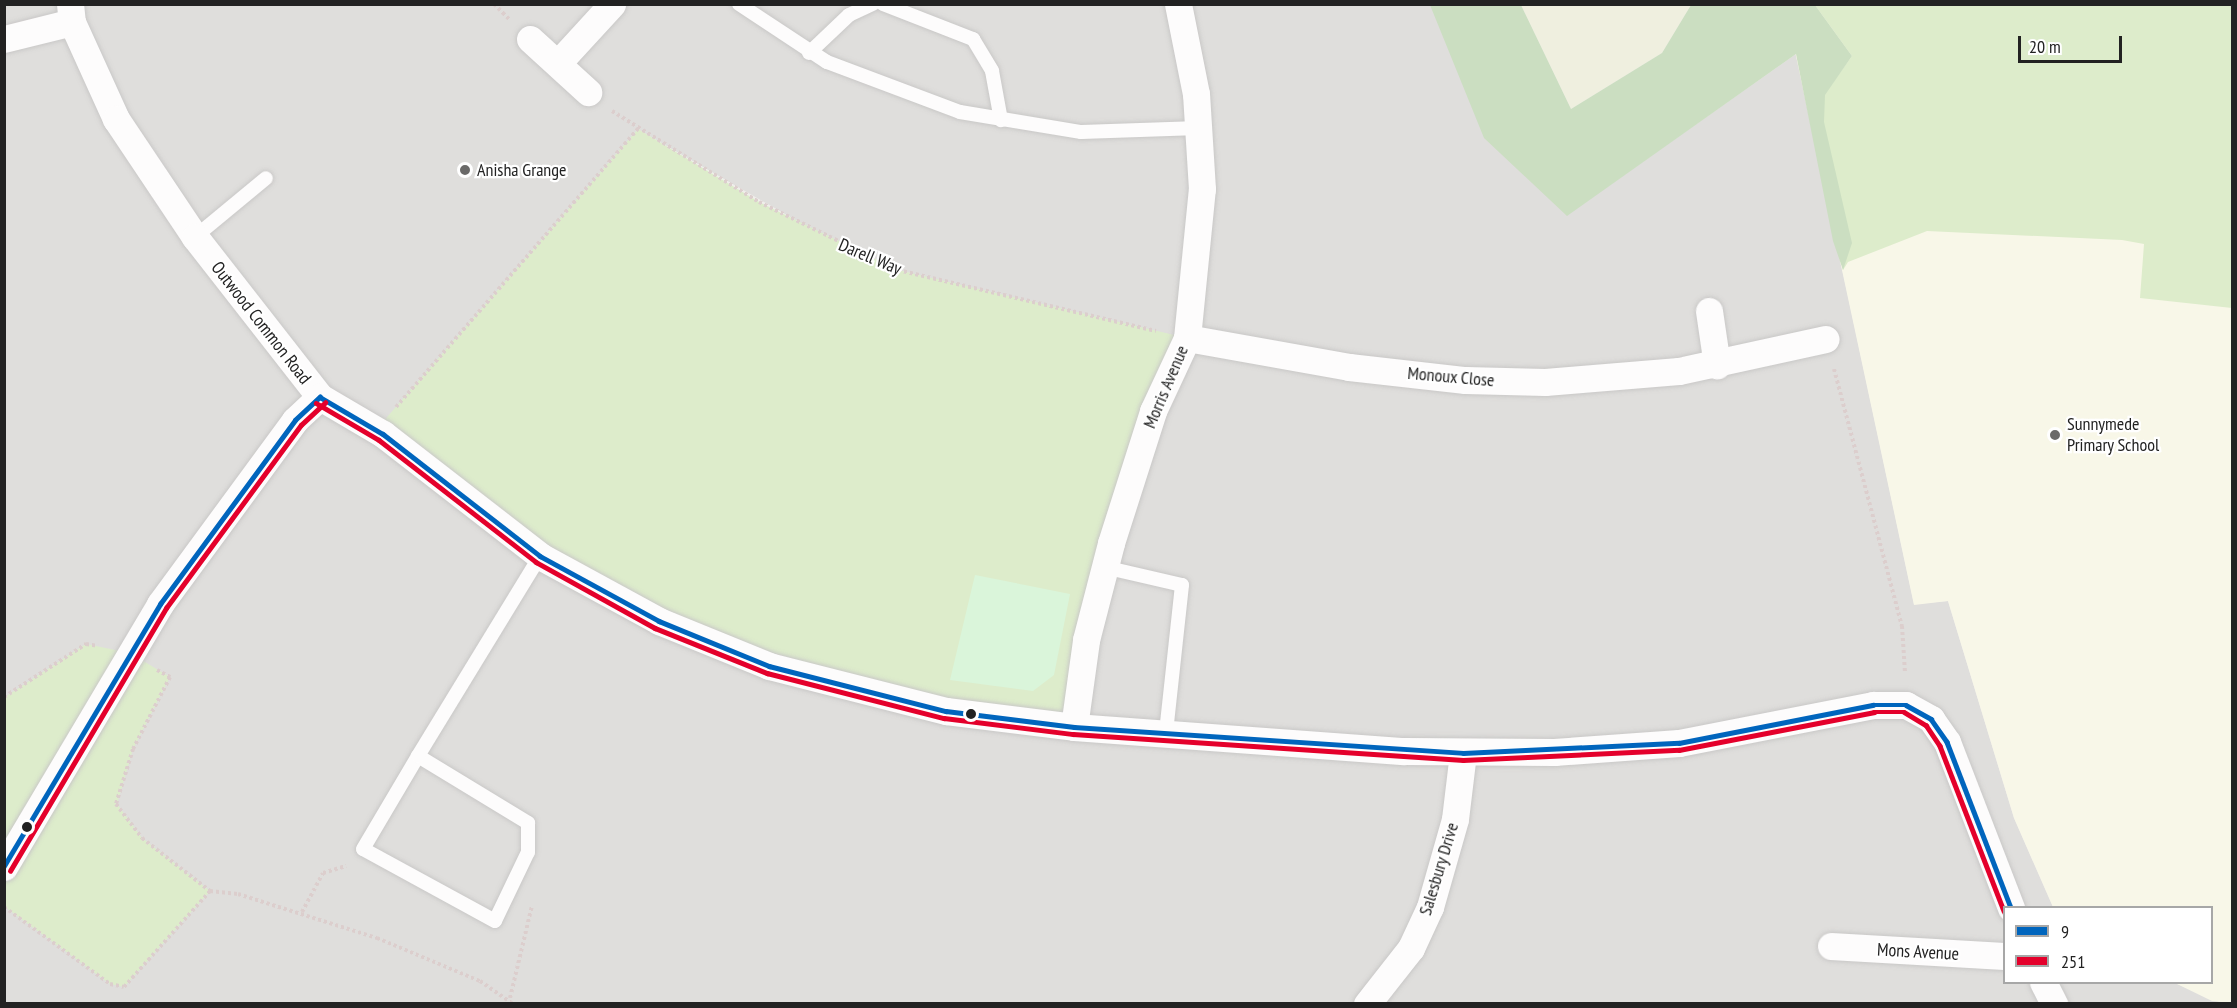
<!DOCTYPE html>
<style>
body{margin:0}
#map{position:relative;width:2237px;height:1008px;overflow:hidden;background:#f0eeeb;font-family:"PT Sans Narrow",sans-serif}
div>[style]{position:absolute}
.residential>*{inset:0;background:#dfdedc}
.education>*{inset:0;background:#f8f7e8}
.farmland>*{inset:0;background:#efefdf}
.grass>*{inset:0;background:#ddeccb}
.forest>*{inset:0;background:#cbdec1}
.park>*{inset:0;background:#daf5da}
.path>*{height:4px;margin-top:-2px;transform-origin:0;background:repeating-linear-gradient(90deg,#dccecd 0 3px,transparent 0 6px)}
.roads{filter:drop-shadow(0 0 2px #c9c8c7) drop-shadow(0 0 2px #c9c8c7)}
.service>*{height:14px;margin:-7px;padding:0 7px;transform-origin:7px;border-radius:7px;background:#fdfcfc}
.minor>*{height:27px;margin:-13.5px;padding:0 13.5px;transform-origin:13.5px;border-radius:13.5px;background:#fdfcfc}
.bus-1>*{height:4.5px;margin:-2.25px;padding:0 2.25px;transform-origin:2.25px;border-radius:2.25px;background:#0065bd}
.bus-2>*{height:4.5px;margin:-2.25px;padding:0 2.25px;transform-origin:2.25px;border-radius:2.25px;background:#e4002b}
.dots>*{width:16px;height:16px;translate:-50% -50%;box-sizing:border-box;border:3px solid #fff;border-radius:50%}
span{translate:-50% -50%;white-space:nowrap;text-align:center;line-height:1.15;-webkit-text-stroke:4.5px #fff;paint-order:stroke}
.poi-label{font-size:18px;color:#222}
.left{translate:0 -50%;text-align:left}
.street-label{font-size:18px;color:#222}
.frame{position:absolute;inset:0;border:6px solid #222;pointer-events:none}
.legend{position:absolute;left:2003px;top:906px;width:210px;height:78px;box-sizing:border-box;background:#fff;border:2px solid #a7a7a7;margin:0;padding:8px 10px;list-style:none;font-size:18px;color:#222}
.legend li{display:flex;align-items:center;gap:12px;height:30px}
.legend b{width:30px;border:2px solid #a7a7a7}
.scale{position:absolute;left:2018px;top:36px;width:104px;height:27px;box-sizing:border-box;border:3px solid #222;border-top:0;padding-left:8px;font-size:18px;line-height:21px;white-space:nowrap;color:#222;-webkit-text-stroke:4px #fff;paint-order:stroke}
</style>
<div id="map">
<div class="residential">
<i style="clip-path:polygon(evenodd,5px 4px,1471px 5px,1567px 215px,1796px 54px,1914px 604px,1948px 601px,2014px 818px,2053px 907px,2004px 908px,2004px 982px,2175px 983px,2222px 1003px,5px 1004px,5px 4px,639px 130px,832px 241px,898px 270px,1021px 302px,540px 556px,639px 130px)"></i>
</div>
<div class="education">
<i style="clip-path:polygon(1785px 5px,2232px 5px,2232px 1003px,2212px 1001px,2175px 983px,2212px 982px,2212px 908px,2053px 907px,2014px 818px,1948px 601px,1914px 605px)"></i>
</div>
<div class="farmland">
<i style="clip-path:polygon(1521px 5px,1691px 5px,1662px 53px,1571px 109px)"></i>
</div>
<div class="grass">
<i style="clip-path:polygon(1815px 5px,2232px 5px,2232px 308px,2140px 298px,2144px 244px,2122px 240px,1927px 231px,1848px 262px,1843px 270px,1809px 116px,1852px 56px)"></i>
<i style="clip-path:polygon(638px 129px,759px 202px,898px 270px,1187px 338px,1153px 411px,1074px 727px,1010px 720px,659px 621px,374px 432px)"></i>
<i style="clip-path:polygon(86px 644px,130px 653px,170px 677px,133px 749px,117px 804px,142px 838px,210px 891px,124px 987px,110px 984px,5px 907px,5px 697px)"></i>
</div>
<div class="forest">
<i style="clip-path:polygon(1430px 5px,1521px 5px,1571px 109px,1662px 53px,1691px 5px,1815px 5px,1852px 56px,1825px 95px,1824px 122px,1852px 243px,1843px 270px,1833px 241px,1796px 54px,1567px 216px,1484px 138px)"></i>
</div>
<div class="park">
<i style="clip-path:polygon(975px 575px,1070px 594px,1054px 675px,1033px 691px,950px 680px)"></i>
</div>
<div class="path">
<i style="left:494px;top:4px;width:21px;rotate:45deg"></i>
<i style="left:612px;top:111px;width:173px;rotate:31.8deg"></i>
<i style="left:759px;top:202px;width:155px;rotate:26.1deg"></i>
<i style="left:898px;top:270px;width:265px;rotate:13.3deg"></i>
<i style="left:1834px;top:369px;width:266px;rotate:75.2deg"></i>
<i style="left:1902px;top:626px;width:47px;rotate:86.3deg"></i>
<i style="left:396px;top:407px;width:369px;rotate:-49deg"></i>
<i style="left:157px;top:670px;width:15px;rotate:28deg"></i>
<i style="left:170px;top:677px;width:81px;rotate:117.2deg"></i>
<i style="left:133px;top:749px;width:58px;rotate:107.2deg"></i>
<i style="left:116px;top:804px;width:43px;rotate:52.6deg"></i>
<i style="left:142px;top:838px;width:86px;rotate:37.9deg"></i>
<i style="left:4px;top:697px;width:98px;rotate:-32.9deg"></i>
<i style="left:86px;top:644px;width:12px;rotate:9deg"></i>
<i style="left:4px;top:907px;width:131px;rotate:36deg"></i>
<i style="left:110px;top:984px;width:14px;rotate:12deg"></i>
<i style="left:124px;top:987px;width:129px;rotate:-48.1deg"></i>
<i style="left:210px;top:891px;width:28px;rotate:6deg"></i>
<i style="left:238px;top:894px;width:146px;rotate:17.6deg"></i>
<i style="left:377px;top:938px;width:112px;rotate:22.7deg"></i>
<i style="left:480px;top:981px;width:40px;rotate:34.9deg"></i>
<i style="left:302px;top:912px;width:44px;rotate:-61.7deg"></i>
<i style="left:323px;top:873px;width:24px;rotate:-17deg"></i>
<i style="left:510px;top:998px;width:95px;rotate:-76.6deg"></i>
</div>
<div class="roads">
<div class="service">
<i style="left:739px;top:4px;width:105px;rotate:33.4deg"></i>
<i style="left:827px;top:62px;width:142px;rotate:20.6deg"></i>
<i style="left:960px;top:112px;width:123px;rotate:9.4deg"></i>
<i style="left:1081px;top:132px;width:118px;rotate:-1.9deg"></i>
<i style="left:883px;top:4px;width:97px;rotate:21.3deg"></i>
<i style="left:973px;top:39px;width:37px;rotate:59deg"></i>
<i style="left:992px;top:71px;width:50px;rotate:79.6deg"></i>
<i style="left:809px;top:53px;width:55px;rotate:-43.5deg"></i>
<i style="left:849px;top:15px;width:26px;rotate:-25deg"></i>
<i style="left:195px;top:237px;width:92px;rotate:-39.7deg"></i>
<i style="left:1104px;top:567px;width:80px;rotate:13deg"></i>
<i style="left:1182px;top:585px;width:148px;rotate:96.2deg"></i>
<i style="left:418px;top:756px;width:129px;rotate:31.3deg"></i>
<i style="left:528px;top:823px;width:29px;rotate:90deg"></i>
<i style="left:528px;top:852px;width:76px;rotate:115.6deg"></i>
<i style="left:495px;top:921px;width:150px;rotate:-151.4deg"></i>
<i style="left:363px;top:849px;width:108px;rotate:-59.4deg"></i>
<i style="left:418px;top:756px;width:234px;rotate:-58.6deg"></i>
</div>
<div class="minor">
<i style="left:70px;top:4px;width:18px;rotate:84deg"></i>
<i style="left:72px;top:22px;width:107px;rotate:65.6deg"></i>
<i style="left:116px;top:119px;width:142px;rotate:56.2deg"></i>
<i style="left:195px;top:237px;width:203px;rotate:52deg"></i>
<i style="left:320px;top:397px;width:73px;rotate:30.4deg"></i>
<i style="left:383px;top:434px;width:199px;rotate:37.8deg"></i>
<i style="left:540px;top:556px;width:136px;rotate:28.6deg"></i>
<i style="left:659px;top:621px;width:119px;rotate:22.2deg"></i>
<i style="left:769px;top:666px;width:183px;rotate:14.3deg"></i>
<i style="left:946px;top:711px;width:129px;rotate:7.1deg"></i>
<i style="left:1074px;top:727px;width:331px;rotate:4.2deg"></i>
<i style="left:1404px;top:751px;width:150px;rotate:0.4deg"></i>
<i style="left:1554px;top:752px;width:125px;rotate:-4.1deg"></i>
<i style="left:1679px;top:743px;width:198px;rotate:-11.1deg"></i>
<i style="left:1873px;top:705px;width:33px"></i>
<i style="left:1906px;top:705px;width:29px;rotate:29deg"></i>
<i style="left:1931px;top:719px;width:28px;rotate:55deg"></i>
<i style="left:1947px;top:742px;width:178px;rotate:68.9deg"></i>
<i style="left:4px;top:39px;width:70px;rotate:-14deg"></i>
<i style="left:530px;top:39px;width:79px;rotate:42.4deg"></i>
<i style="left:558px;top:63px;width:80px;rotate:-47.5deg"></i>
<i style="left:1709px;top:311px;width:55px;rotate:81.6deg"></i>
<i style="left:1187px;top:338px;width:165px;rotate:10.1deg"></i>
<i style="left:1349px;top:367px;width:117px;rotate:6.4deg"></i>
<i style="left:1465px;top:380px;width:80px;rotate:1.4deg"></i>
<i style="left:1545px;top:382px;width:134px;rotate:-4.7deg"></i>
<i style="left:1679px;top:371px;width:150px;rotate:-12.3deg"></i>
<i style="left:1074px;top:727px;width:88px;rotate:-82.1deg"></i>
<i style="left:1086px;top:640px;width:100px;rotate:-75.5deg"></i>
<i style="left:1111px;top:543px;width:139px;rotate:-72.3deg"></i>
<i style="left:1153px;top:411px;width:81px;rotate:-65deg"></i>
<i style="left:1187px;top:338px;width:150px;rotate:-84.3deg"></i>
<i style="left:1202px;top:189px;width:95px;rotate:-93.6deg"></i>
<i style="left:1196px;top:94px;width:92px;rotate:-101.3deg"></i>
<i style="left:4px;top:867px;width:306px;rotate:-59.3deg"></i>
<i style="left:160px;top:604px;width:228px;rotate:-53.7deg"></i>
<i style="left:295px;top:420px;width:34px;rotate:-43deg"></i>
<i style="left:1831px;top:946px;width:173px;rotate:3.3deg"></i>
<i style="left:2043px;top:982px;width:25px;rotate:63deg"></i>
<i style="left:1367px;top:1004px;width:71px;rotate:-51.8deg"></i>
<i style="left:1411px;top:948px;width:45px;rotate:-65.1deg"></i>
<i style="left:1430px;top:907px;width:91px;rotate:-74.1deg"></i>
<i style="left:1455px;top:819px;width:66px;rotate:-83.1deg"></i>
</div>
</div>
<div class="bus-1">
<i style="left:320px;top:397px;width:73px;rotate:30.4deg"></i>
<i style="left:383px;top:434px;width:199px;rotate:37.8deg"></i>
<i style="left:540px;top:556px;width:136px;rotate:28.6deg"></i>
<i style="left:659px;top:621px;width:119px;rotate:22.2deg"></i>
<i style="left:769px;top:666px;width:183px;rotate:14.3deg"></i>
<i style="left:946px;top:711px;width:129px;rotate:7.1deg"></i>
<i style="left:1074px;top:727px;width:390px;rotate:3.8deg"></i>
<i style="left:1463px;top:753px;width:216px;rotate:-2.7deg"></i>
<i style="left:1679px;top:743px;width:198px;rotate:-11.1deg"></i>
<i style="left:1873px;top:705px;width:33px"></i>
<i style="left:1906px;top:705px;width:29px;rotate:29deg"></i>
<i style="left:1931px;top:719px;width:28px;rotate:55deg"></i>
<i style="left:1947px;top:742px;width:178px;rotate:68.9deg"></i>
<i style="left:4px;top:866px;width:305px;rotate:-59.2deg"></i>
<i style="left:160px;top:604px;width:228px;rotate:-53.7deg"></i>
<i style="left:295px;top:420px;width:34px;rotate:-43deg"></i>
</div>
<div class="bus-2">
<i style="left:316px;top:403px;width:73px;rotate:30.4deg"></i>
<i style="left:379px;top:440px;width:199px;rotate:37.8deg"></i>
<i style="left:536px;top:562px;width:136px;rotate:29deg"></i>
<i style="left:655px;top:628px;width:121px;rotate:21.9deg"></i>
<i style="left:767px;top:673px;width:183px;rotate:14.3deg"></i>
<i style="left:944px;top:718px;width:130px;rotate:7.1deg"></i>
<i style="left:1073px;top:734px;width:391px;rotate:3.8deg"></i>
<i style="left:1463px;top:760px;width:216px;rotate:-2.7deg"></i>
<i style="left:1679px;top:750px;width:199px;rotate:-11deg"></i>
<i style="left:1874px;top:712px;width:30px"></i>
<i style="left:1904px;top:712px;width:26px;rotate:31deg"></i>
<i style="left:1926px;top:725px;width:25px;rotate:56deg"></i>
<i style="left:1940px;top:746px;width:177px;rotate:68.8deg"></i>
<i style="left:10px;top:871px;width:306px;rotate:-59.3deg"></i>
<i style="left:166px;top:608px;width:227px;rotate:-53.6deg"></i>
<i style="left:301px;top:425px;width:33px;rotate:-43deg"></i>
</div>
<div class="dots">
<i style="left:465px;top:170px;background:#6a6968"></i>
<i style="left:2055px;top:435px;background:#6a6968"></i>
<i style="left:971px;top:714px;background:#222"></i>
<i style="left:27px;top:827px;background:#222"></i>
</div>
<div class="poi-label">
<span class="left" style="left:477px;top:170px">Anisha Grange</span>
<span class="left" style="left:2067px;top:435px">Sunnymede<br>Primary School</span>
</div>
<div class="street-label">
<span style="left:870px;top:257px;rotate:23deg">Darell Way</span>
<span style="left:261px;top:323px;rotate:52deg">Outwood Common Road</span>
<span style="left:1451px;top:377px;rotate:5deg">Monoux Close</span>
<span style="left:1166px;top:387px;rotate:-67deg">Morris Avenue</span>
<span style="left:1439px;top:869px;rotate:-73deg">Salesbury Drive</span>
<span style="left:1918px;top:952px;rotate:3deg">Mons Avenue</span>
</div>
<div class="frame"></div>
<ul class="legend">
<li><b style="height:8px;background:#0065bd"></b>9</li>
<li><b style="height:8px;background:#e4002b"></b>251</li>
</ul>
<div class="scale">20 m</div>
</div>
